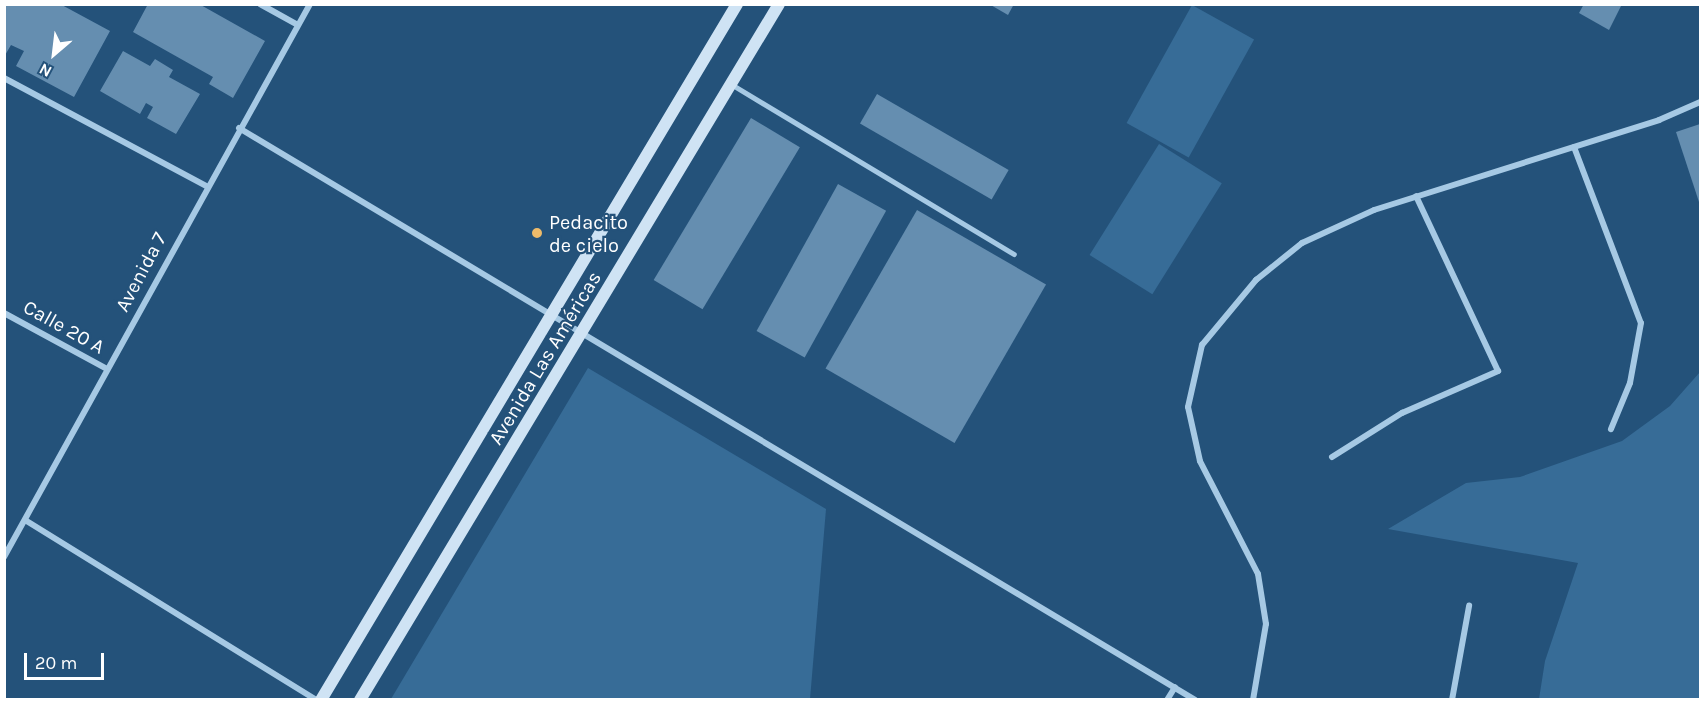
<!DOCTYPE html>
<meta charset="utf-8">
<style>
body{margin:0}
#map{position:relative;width:1705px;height:704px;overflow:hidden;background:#24527a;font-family:Karla,sans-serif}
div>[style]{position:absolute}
.green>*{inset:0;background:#376c97;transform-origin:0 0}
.building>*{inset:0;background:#658eb0;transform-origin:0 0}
.lane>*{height:4.5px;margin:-2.25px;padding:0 2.25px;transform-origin:2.25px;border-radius:2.25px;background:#a6c9e4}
.street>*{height:6px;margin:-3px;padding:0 3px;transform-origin:3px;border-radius:3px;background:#a6c9e4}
.secondary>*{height:12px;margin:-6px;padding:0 6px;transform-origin:6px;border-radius:6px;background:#cfe3f4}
.dots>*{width:16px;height:16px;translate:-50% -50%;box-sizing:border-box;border:3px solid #24527a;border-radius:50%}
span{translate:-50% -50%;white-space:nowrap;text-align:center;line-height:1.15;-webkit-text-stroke:4.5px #24527a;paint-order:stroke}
.poi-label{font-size:20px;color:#fff}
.left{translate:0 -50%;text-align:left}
.street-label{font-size:20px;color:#fff}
.frame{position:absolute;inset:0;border:6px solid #fff;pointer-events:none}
.north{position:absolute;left:24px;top:24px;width:60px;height:60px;-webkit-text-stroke:4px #24527a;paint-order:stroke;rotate:208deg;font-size:16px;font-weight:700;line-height:24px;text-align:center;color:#fff}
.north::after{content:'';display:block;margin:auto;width:21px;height:27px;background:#fff;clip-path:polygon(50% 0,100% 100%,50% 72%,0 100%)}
.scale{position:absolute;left:24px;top:653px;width:80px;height:27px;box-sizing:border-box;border:3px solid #fff;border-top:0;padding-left:8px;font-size:18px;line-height:21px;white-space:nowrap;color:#fff;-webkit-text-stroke:4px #24527a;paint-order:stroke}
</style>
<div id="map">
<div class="green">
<i style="left:1192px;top:5px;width:71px;height:135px;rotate:29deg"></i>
<i style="left:1159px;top:144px;width:74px;height:131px;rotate:32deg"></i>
<i style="clip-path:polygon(588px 368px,826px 509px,810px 699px,391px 699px)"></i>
<i style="clip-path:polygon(1700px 372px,1700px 699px,1539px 699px,1545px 661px,1578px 563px,1388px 529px,1466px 483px,1520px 477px,1622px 441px,1670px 406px)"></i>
</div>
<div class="building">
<i style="clip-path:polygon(4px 4px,60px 4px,110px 31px,74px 97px,16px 66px,24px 51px,11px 45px,4px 57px)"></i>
<i style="clip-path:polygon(148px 4px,199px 4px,265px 41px,233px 98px,209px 84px,213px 77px,133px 32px)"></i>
<i style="clip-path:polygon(989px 4px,1014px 4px,1008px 15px)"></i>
<i style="clip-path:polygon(1584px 4px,1622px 4px,1609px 30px,1579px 13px)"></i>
<i style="clip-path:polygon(123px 51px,150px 66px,155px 59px,173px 70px,169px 77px,200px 94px,176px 134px,147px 118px,153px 107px,146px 103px,140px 114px,100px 91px)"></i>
<i style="left:877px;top:94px;width:152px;height:34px;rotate:30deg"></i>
<i style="left:751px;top:118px;width:57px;height:189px;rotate:31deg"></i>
<i style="clip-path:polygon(1700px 124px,1700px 205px,1676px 132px)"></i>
<i style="left:838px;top:184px;width:55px;height:168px;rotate:29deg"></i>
<i style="left:917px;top:210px;width:149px;height:183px;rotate:30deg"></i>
</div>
<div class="lane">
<i style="left:731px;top:84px;width:330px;rotate:31deg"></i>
</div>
<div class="street">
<i style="left:260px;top:4px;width:43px;rotate:28.9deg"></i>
<i style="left:4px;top:78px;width:229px;rotate:28.1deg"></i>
<i style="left:239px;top:128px;width:1114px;rotate:30.89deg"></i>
<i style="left:1574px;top:147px;width:188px;rotate:69.2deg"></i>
<i style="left:1641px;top:323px;width:61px;rotate:100.4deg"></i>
<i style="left:1630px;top:383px;width:50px;rotate:112.4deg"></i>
<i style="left:4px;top:313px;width:117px;rotate:28.5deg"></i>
<i style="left:1332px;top:457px;width:83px;rotate:-32.2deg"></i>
<i style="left:1402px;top:413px;width:105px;rotate:-23.6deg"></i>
<i style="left:1498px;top:371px;width:193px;rotate:-115.1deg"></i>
<i style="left:25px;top:520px;width:342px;rotate:31.7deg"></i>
<i style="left:4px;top:557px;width:632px;rotate:-61.04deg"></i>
<i style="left:1167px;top:700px;width:15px;rotate:-58deg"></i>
<i style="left:1253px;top:700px;width:77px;rotate:-80.3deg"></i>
<i style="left:1266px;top:624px;width:51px;rotate:-99.1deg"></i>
<i style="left:1258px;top:574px;width:127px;rotate:-117.2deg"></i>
<i style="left:1200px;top:461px;width:55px;rotate:-102.5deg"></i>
<i style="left:1188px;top:407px;width:64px;rotate:-77.3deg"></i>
<i style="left:1202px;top:345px;width:85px;rotate:-50.3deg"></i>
<i style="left:1256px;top:280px;width:59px;rotate:-38.8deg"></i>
<i style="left:1302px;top:243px;width:79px;rotate:-24.6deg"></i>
<i style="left:1374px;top:210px;width:299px;rotate:-17.5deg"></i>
<i style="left:1659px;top:120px;width:45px;rotate:-23.7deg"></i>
<i style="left:1452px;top:700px;width:96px;rotate:-79.7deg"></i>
</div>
<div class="secondary">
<i style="left:321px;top:700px;width:811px;rotate:-59.13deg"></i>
<i style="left:360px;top:700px;width:812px;rotate:-58.95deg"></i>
</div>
<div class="dots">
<i style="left:537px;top:233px;background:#eebb6a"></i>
</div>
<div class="poi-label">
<span class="left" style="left:549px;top:234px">Pedacito<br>de cielo</span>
</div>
<div class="street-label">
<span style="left:141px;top:272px;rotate:-62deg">Avenida 7</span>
<span style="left:64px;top:327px;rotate:29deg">Calle 20 A</span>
<span style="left:545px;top:358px;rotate:-59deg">Avenida Las Américas</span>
</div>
<div class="frame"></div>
<div class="north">N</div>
<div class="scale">20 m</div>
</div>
